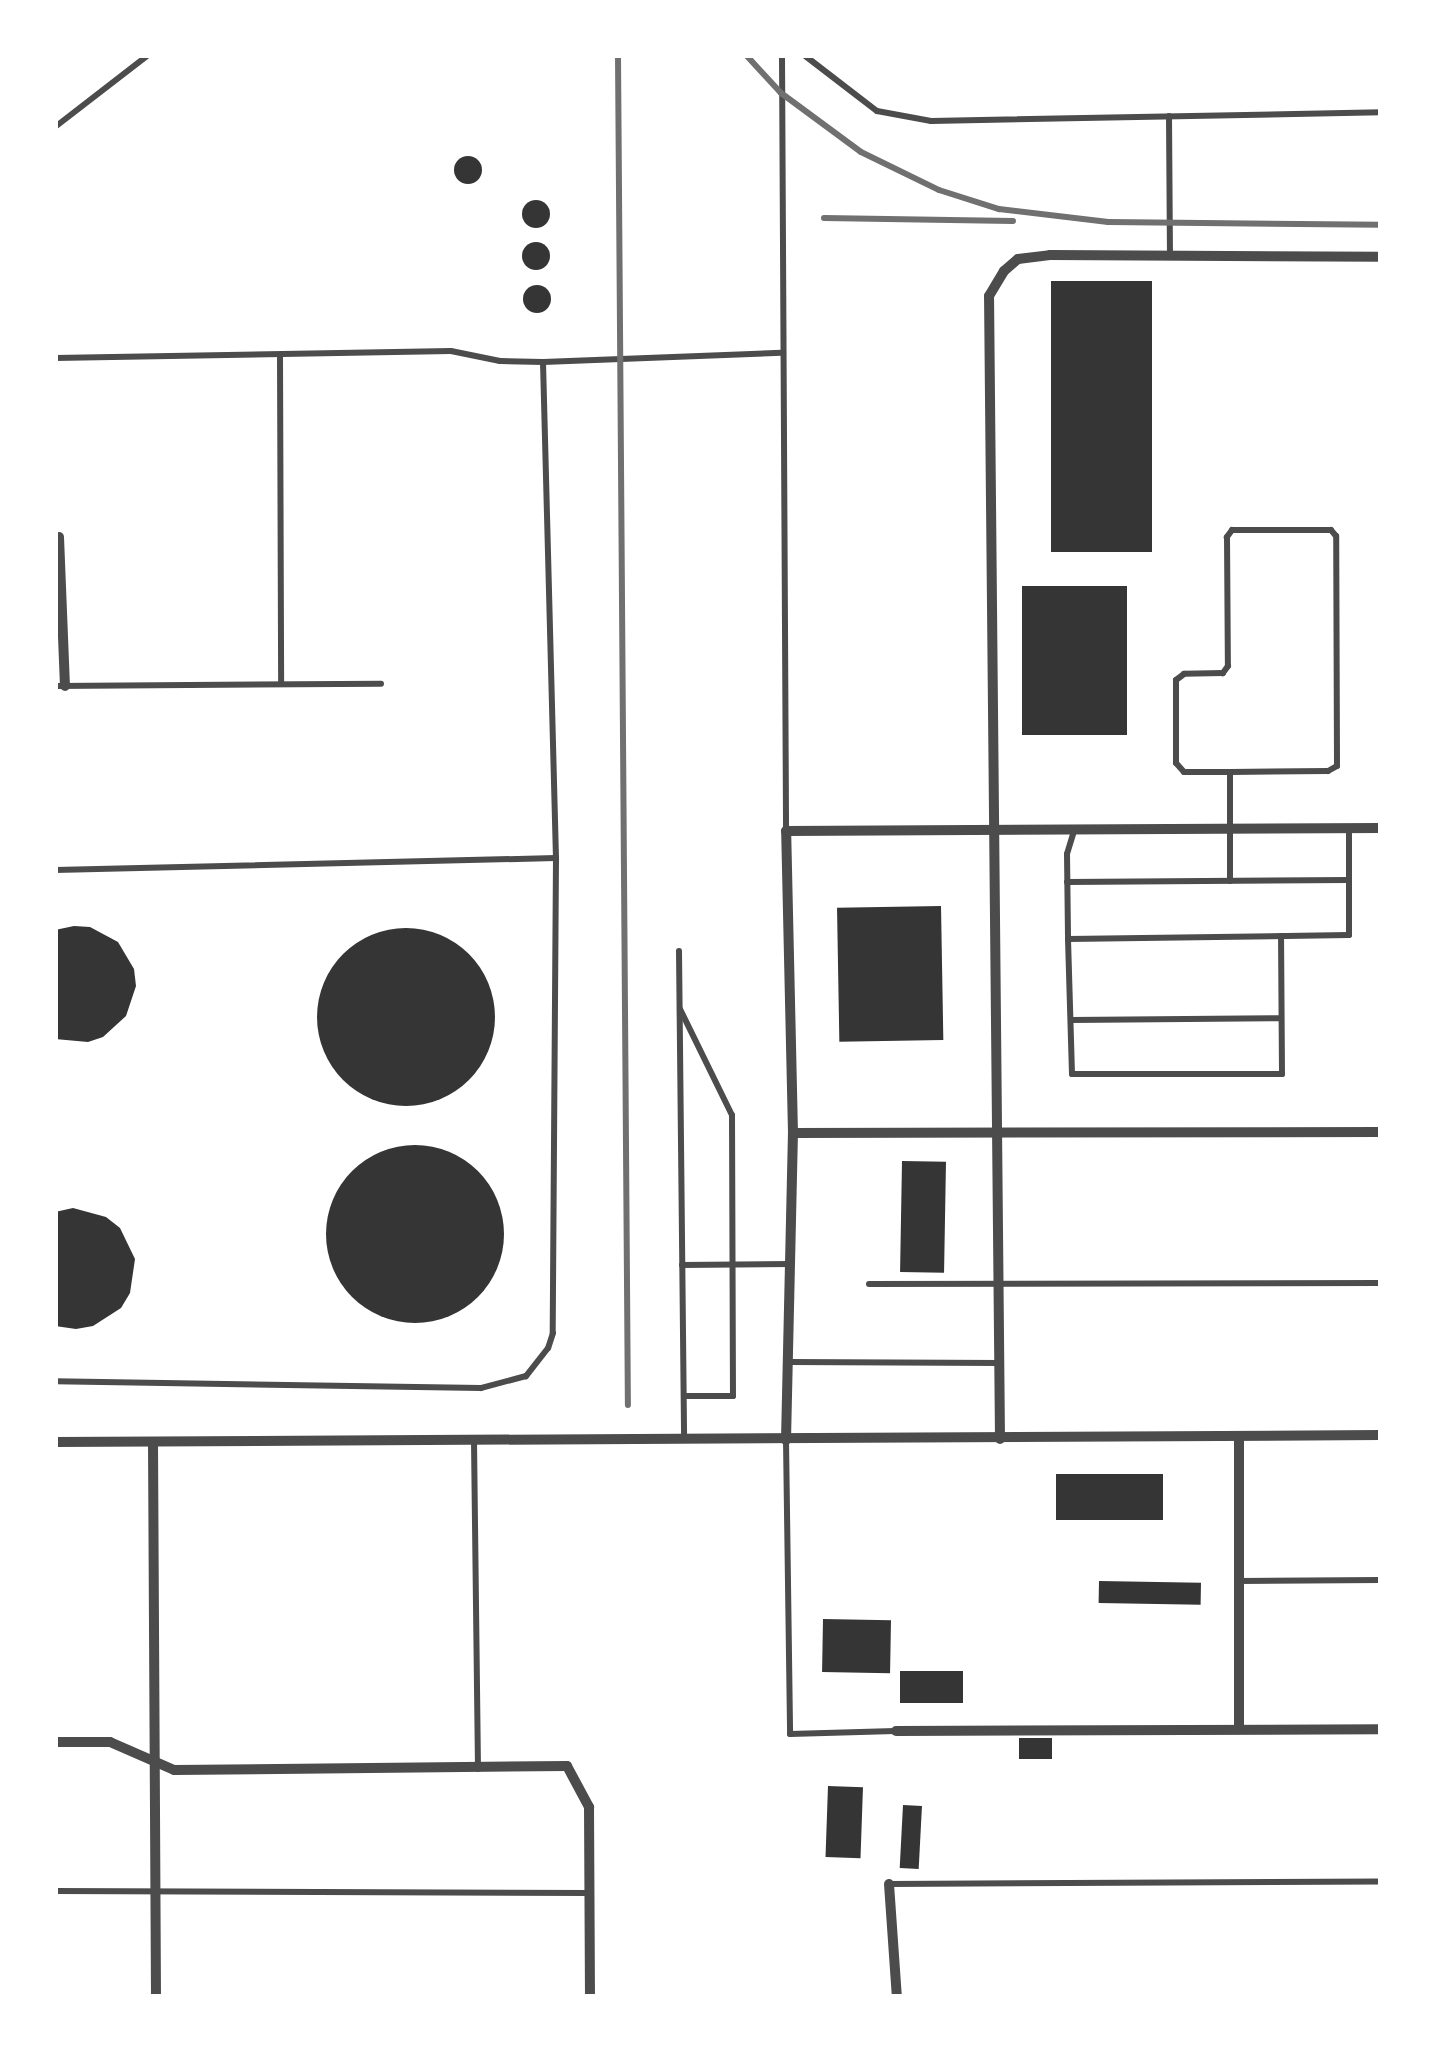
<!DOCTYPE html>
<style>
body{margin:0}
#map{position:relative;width:1436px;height:2052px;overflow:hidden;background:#fff;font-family:Poppins,sans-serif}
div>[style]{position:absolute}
.building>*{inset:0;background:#353535;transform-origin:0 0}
.round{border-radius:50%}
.service>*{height:6px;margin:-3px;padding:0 3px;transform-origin:3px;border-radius:3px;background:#4c4c4c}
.minor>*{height:10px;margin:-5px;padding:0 5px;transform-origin:5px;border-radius:5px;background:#4c4c4c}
.rail>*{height:6px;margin:-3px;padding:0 3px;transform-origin:3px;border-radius:3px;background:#707070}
span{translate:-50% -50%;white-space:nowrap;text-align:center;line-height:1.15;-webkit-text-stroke:8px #fff;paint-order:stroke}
.frame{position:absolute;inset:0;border:58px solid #fff;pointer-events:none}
</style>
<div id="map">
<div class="building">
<i class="round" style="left:454px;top:156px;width:28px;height:28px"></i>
<i class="round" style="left:522px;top:200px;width:28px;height:28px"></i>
<i class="round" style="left:522px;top:242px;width:28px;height:28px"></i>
<i style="left:1051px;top:281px;width:101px;height:271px"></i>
<i class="round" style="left:523px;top:285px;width:28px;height:28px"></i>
<i style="left:1022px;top:586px;width:105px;height:149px"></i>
<i style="left:941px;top:906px;width:134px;height:104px;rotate:89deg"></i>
<i style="clip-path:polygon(74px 926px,90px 927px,118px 942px,134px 969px,136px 986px,126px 1016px,103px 1037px,88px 1042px,55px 1039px,55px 930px)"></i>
<i class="round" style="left:317px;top:928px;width:178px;height:178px"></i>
<i class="round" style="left:326px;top:1145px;width:178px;height:178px"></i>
<i style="left:902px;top:1161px;width:44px;height:111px;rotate:1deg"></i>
<i style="clip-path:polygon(73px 1208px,106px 1217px,120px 1228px,135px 1259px,130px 1293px,121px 1308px,93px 1326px,76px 1329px,55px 1326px,55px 1212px)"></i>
<i style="left:1163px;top:1474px;width:46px;height:107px;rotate:90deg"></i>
<i style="left:1099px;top:1581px;width:102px;height:22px;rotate:1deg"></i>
<i style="left:823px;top:1619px;width:68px;height:53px;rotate:1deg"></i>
<i style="left:900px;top:1671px;width:63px;height:32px"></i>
<i style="left:1019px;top:1738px;width:33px;height:21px"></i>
<i style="left:828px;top:1786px;width:35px;height:71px;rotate:2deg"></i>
<i style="left:903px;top:1805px;width:19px;height:63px;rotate:3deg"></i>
</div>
<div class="service">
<i style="left:782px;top:55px;width:775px;rotate:89.7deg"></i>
<i style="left:804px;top:55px;width:92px;rotate:37.5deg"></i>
<i style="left:877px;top:111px;width:55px;rotate:10.5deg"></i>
<i style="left:931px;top:121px;width:450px;rotate:-1.1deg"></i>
<i style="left:1169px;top:116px;width:139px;rotate:89.6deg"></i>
<i style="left:55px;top:127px;width:118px;rotate:-37.7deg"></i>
<i style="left:280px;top:356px;width:328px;rotate:89.8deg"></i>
<i style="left:55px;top:358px;width:396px;rotate:-1deg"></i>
<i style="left:451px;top:351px;width:50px;rotate:11.5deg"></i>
<i style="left:500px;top:361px;width:43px;rotate:1.3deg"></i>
<i style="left:543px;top:362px;width:496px;rotate:88.5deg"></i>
<i style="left:556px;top:858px;width:475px;rotate:90.4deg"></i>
<i style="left:553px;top:1333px;width:16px;rotate:108deg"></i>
<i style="left:548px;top:1348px;width:36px;rotate:128deg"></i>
<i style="left:526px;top:1376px;width:47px;rotate:165.1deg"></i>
<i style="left:481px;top:1388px;width:426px;rotate:-179.1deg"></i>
<i style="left:543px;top:362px;width:239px;rotate:-2.2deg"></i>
<i style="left:55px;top:686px;width:326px;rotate:-0.4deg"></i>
<i style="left:1074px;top:831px;width:24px;rotate:107deg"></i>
<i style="left:1067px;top:854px;width:85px;rotate:89.3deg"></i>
<i style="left:1068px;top:939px;width:281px;rotate:-0.8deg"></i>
<i style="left:1349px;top:935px;width:107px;rotate:-90deg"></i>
<i style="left:55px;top:870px;width:501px;rotate:-1.37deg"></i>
<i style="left:1230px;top:881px;width:109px;rotate:-90deg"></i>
<i style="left:1230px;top:772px;width:98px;rotate:-0.6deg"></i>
<i style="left:1328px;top:771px;width:10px;rotate:-29deg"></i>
<i style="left:1337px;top:766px;width:230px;rotate:-90.2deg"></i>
<i style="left:1336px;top:536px;width:8px;rotate:-130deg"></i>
<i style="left:1331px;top:530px;width:99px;rotate:180deg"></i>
<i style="left:1232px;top:530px;width:9px;rotate:126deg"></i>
<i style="left:1227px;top:537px;width:129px;rotate:89.6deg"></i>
<i style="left:1228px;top:666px;width:9px;rotate:126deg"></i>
<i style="left:1223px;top:673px;width:39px;rotate:179deg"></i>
<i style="left:1184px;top:674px;width:10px;rotate:143deg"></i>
<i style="left:1176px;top:680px;width:83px;rotate:90deg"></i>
<i style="left:1176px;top:763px;width:12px;rotate:48deg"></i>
<i style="left:1184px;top:772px;width:46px"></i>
<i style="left:1067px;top:882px;width:282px;rotate:-0.4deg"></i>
<i style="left:1068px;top:939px;width:135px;rotate:88.3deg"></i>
<i style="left:1072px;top:1074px;width:210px"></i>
<i style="left:1282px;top:1074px;width:138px;rotate:-90.4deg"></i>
<i style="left:679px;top:951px;width:488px;rotate:89.4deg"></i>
<i style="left:680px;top:1009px;width:118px;rotate:63.9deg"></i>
<i style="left:732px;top:1115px;width:281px;rotate:89.8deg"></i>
<i style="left:733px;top:1396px;width:49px;rotate:180deg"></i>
<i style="left:1071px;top:1020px;width:210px;rotate:-0.5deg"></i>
<i style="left:682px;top:1265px;width:108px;rotate:-0.5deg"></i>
<i style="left:869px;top:1284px;width:512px;rotate:-0.11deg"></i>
<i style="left:789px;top:1362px;width:211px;rotate:0.3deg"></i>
<i style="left:786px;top:1440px;width:294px;rotate:89.2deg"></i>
<i style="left:790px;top:1734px;width:105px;rotate:-1.6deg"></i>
<i style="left:474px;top:1441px;width:328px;rotate:89.3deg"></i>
<i style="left:1239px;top:1581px;width:142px;rotate:-0.4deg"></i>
<i style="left:889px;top:1884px;width:492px;rotate:-0.3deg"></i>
<i style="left:55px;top:1891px;width:534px;rotate:0.21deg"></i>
</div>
<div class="minor">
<i style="left:59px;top:537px;width:149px;rotate:87.7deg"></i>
<i style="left:793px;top:1133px;width:588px;rotate:-0.1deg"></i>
<i style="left:1239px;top:1436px;width:291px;rotate:90deg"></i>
<i style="left:1000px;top:1439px;width:1143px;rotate:-90.55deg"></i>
<i style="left:989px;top:296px;width:29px;rotate:-59deg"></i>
<i style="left:1004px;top:271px;width:18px;rotate:-41deg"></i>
<i style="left:1018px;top:259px;width:32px;rotate:-7deg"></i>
<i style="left:1050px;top:255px;width:331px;rotate:0.3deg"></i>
<i style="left:786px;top:1440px;width:307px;rotate:-88.7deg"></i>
<i style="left:793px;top:1133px;width:302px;rotate:-91.3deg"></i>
<i style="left:786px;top:831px;width:595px;rotate:-0.29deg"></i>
<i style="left:55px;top:1442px;width:1326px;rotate:-0.3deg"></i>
<i style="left:153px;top:1442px;width:555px;rotate:89.69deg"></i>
<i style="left:896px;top:1731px;width:485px;rotate:-0.2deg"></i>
<i style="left:55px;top:1742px;width:55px"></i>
<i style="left:110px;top:1742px;width:70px;rotate:23.6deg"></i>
<i style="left:174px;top:1770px;width:393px;rotate:-0.6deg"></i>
<i style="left:567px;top:1766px;width:47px;rotate:61.8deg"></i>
<i style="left:589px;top:1807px;width:190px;rotate:89.7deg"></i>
<i style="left:889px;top:1884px;width:113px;rotate:86deg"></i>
</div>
<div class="rail">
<i style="left:618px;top:55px;width:1350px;rotate:89.58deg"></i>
<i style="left:746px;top:55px;width:52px;rotate:47.4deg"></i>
<i style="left:781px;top:93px;width:99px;rotate:36.4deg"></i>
<i style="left:861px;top:152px;width:87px;rotate:26deg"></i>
<i style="left:939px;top:190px;width:63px;rotate:17.6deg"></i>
<i style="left:999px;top:209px;width:110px;rotate:6.8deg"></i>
<i style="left:1108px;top:222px;width:273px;rotate:0.6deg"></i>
<i style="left:824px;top:218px;width:189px;rotate:0.9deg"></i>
</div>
<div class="frame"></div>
</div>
